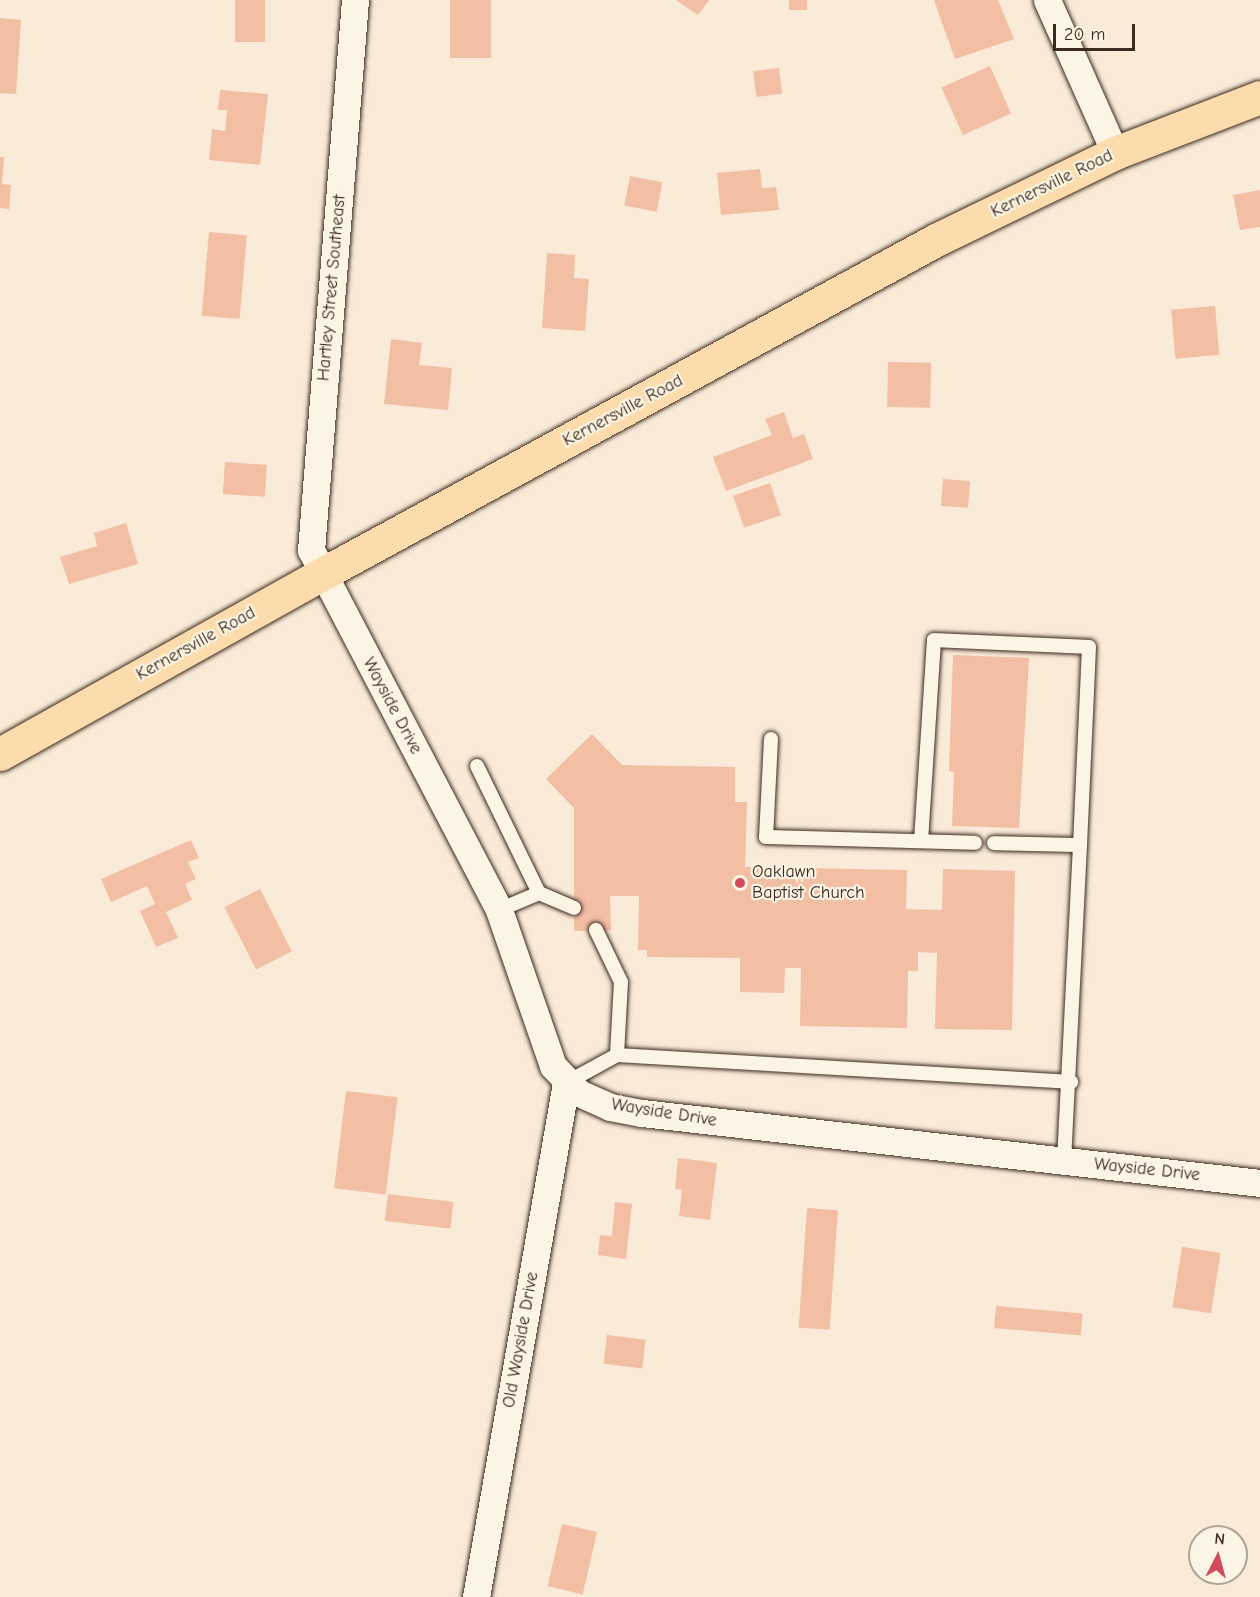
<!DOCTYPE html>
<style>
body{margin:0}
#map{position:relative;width:1260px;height:1597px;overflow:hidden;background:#faead8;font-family:"Comic Neue",sans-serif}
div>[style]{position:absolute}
.building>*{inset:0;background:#f2bea4;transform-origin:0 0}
.roads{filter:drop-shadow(0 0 2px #3b2a1e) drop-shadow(0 0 2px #3b2a1e)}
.lane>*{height:14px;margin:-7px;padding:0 7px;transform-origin:7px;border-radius:7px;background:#fcf5e5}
.street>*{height:27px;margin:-13.5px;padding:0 13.5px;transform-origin:13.5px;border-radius:13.5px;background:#fcf5e5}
.primary>*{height:33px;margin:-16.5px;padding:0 16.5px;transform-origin:16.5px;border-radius:16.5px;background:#fcdcac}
.dots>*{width:16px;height:16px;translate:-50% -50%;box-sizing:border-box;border:3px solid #fcf5e5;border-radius:50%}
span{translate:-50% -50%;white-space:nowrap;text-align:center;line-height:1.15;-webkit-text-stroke:4.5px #fcf5e5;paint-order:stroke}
.street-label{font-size:18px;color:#3b2a1e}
.poi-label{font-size:18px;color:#3b2a1e}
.left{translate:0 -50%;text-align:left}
.north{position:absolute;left:1188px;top:1525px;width:60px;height:60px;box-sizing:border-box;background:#fcf5e5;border:2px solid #afa495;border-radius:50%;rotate:6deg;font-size:16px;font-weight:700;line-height:24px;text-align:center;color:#3b2a1e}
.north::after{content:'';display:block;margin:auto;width:21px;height:27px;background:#d1495b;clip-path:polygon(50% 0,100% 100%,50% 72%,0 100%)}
.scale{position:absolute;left:1053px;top:24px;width:82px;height:27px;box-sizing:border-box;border:3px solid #3b2a1e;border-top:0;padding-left:8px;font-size:18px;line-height:21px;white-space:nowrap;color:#3b2a1e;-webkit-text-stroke:4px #fcf5e5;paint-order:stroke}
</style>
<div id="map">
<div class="building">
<i style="left:235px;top:0;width:30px;height:42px"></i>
<i style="left:450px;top:0;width:41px;height:58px"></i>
<i style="clip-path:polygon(676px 0,709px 0,698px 15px)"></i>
<i style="left:789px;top:0;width:18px;height:10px"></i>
<i style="clip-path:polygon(934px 0,998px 0,1014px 39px,955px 59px)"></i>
<i style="clip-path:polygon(0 18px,21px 20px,16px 94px,0 93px)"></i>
<i style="left:990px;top:66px;width:52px;height:53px;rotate:66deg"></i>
<i style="left:779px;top:68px;width:26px;height:26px;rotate:83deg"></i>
<i style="clip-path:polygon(220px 90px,268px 94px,260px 165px,209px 160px,212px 129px,225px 131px,227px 110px,218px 110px)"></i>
<i style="clip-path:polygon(0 157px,4px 157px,2px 184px,0 184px)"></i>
<i style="clip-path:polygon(760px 169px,762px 188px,776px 187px,779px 210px,721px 215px,717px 173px)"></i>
<i style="left:630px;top:176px;width:33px;height:30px;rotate:11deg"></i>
<i style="clip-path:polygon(0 184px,11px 185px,9px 209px,0 208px)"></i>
<i style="clip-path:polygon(1260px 190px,1260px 227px,1240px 230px,1233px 195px)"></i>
<i style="left:209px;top:232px;width:38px;height:84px;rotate:5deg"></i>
<i style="clip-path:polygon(547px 253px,575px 255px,574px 278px,589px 279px,585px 331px,542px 328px)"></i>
<i style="left:1215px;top:306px;width:49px;height:44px;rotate:85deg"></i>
<i style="clip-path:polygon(391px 339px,422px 343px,419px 365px,452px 368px,448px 410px,384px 404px)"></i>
<i style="left:888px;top:362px;width:43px;height:45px;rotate:1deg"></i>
<i style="clip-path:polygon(784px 412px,793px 438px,804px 434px,813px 459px,726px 491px,713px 457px,772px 435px,765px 419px)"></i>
<i style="left:225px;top:462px;width:42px;height:32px;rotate:4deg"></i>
<i style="left:943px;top:479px;width:27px;height:27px;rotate:4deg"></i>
<i style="left:770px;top:483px;width:34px;height:39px;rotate:71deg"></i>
<i style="clip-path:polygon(126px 523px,138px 564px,69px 584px,60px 557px,97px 546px,94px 533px)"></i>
<i style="clip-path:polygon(953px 655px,1029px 658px,1019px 828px,952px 826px,954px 772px,949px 771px)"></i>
<i style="clip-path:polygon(592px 734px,622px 765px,735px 767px,735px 802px,747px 802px,745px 867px,907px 870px,906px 909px,942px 910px,943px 869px,1015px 871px,1012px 1030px,935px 1029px,937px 953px,918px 952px,918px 971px,908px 971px,907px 1028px,800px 1026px,801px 968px,785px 968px,784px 993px,740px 992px,740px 958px,647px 957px,647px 950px,638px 950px,639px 896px,610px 896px,611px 930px,574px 931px,574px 808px,546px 779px)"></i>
<i style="clip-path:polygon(191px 840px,199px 858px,188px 862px,196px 879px,185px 884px,192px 900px,166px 912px,178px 938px,156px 947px,140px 911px,155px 904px,147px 886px,111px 902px,101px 879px)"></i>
<i style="left:260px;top:889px;width:70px;height:40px;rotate:63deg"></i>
<i style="left:346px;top:1091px;width:52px;height:98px;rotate:7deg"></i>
<i style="clip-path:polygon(678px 1158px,717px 1163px,710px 1220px,679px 1216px,682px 1190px,675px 1189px)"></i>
<i style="left:388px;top:1194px;width:66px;height:27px;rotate:7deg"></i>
<i style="clip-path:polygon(615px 1202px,632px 1204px,626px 1259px,598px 1255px,600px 1235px,612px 1236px)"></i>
<i style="left:807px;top:1208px;width:31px;height:120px;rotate:4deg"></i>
<i style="left:1182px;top:1247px;width:39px;height:61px;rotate:9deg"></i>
<i style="left:996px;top:1306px;width:87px;height:22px;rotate:5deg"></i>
<i style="left:607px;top:1335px;width:39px;height:29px;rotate:7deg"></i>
<i style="left:562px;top:1524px;width:36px;height:64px;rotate:13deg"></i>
</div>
<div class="roads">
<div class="lane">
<i style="left:771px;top:739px;width:98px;rotate:92.9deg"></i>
<i style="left:766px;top:837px;width:209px;rotate:1.6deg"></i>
<i style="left:477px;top:766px;width:141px;rotate:64deg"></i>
<i style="left:921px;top:841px;width:201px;rotate:-86.3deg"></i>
<i style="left:934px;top:640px;width:155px;rotate:2.6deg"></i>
<i style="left:1089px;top:647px;width:198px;rotate:92.6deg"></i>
<i style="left:1080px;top:845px;width:86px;rotate:-178.7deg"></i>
<i style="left:499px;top:910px;width:43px;rotate:-23deg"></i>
<i style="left:539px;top:893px;width:38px;rotate:23deg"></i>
<i style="left:617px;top:1055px;width:455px;rotate:3.4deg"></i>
<i style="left:566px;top:1083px;width:58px;rotate:-28.8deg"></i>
<i style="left:617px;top:1055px;width:73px;rotate:-86.9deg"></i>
<i style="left:621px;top:982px;width:58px;rotate:-115.7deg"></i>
<i style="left:1064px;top:1161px;width:316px;rotate:-87.1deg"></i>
</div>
<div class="street">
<i style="left:355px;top:0;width:552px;rotate:94.57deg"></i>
<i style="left:311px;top:550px;width:406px;rotate:62.4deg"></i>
<i style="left:499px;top:910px;width:165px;rotate:70.9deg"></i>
<i style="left:553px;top:1066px;width:37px;rotate:46deg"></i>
<i style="left:579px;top:1093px;width:34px;rotate:24deg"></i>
<i style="left:610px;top:1107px;width:33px;rotate:11deg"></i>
<i style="left:642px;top:1113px;width:622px;rotate:6.46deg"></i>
<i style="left:1047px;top:0;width:167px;rotate:66deg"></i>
<i style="left:476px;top:1597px;width:522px;rotate:-80.07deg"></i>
</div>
<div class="primary">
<i style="left:0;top:754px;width:369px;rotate:-29.2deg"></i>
<i style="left:322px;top:574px;width:699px;rotate:-28.55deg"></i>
<i style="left:936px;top:240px;width:199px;rotate:-25.9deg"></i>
<i style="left:1115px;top:153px;width:155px;rotate:-21.1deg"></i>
</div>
</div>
<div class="dots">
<i style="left:740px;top:883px;background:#d1495b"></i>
</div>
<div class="street-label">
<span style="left:1052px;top:184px;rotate:-26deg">Kernersville Road</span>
<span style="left:332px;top:288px;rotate:-85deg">Hartley Street Southeast</span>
<span style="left:623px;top:411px;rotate:-28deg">Kernersville Road</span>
<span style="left:196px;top:644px;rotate:-29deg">Kernersville Road</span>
<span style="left:392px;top:706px;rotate:62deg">Wayside Drive</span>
<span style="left:664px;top:1113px;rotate:9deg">Wayside Drive</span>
<span style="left:1147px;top:1170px;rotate:6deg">Wayside Drive</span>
<span style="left:521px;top:1340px;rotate:-80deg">Old Wayside Drive</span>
</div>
<div class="poi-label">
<span class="left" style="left:752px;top:883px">Oaklawn<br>Baptist Church</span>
</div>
<div class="north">N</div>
<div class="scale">20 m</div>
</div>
